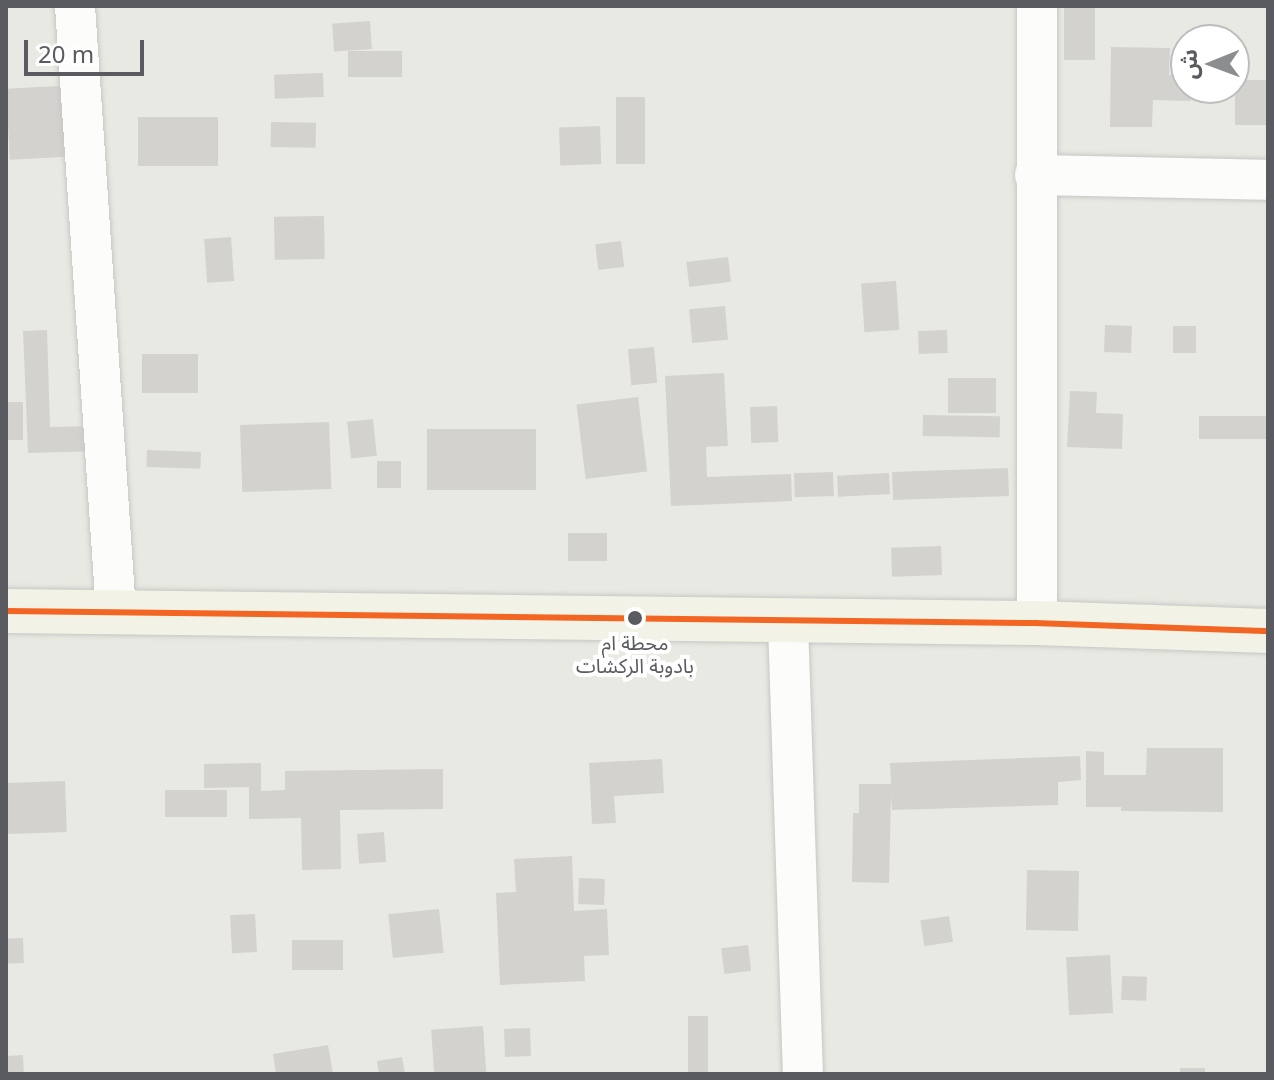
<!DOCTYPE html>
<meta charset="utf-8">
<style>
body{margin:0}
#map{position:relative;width:1274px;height:1080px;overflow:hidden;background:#e9e9e3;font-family:"Noto Sans","Noto Sans Arabic",sans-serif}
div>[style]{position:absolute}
.building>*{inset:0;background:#d3d2ce;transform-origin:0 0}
.roads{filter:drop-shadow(0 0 2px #c6c7c5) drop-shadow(0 0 2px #c6c7c5)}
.minor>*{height:40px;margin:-20px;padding:0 20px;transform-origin:20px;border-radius:20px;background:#fcfcfb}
.major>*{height:44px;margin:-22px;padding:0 22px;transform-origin:22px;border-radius:22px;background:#f2f2e6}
.bus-1>*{height:6px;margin:-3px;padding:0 3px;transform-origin:3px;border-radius:3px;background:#f26522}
.dots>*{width:22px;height:22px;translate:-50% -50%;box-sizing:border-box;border:4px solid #fff;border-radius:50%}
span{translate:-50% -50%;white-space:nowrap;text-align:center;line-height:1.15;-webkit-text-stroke:8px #fff;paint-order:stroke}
.bus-label{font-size:20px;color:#595b61}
.frame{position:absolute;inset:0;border:8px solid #595b61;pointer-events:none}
.north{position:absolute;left:1170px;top:24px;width:80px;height:80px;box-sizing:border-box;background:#fff;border:2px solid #bdbdc0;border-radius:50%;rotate:269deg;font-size:22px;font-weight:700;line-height:32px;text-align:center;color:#595b61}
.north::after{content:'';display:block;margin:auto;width:28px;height:36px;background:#8b8d8e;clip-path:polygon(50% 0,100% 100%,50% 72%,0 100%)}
.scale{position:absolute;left:24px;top:40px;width:120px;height:36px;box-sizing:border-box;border:4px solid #595b61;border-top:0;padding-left:10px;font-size:24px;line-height:28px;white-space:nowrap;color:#595b61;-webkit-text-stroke:6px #fff;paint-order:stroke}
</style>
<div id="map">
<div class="building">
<i style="left:1064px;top:6px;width:31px;height:54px"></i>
<i style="left:370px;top:21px;width:28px;height:38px;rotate:86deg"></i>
<i style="clip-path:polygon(1111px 47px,1170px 48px,1169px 75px,1186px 76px,1191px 101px,1153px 100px,1152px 127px,1110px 127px)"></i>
<i style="left:402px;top:51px;width:26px;height:54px;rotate:90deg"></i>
<i style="left:323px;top:73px;width:24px;height:49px;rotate:88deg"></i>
<i style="left:1268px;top:80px;width:45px;height:33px;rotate:90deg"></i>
<i style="left:78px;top:85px;width:71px;height:72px;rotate:87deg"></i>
<i style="left:616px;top:97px;width:29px;height:67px"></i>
<i style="left:138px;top:117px;width:80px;height:49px"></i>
<i style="left:271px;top:122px;width:45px;height:25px;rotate:1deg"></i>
<i style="left:600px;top:126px;width:38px;height:41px;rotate:88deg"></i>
<i style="left:324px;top:216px;width:43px;height:50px;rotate:89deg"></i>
<i style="left:231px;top:237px;width:44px;height:27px;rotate:86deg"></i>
<i style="left:621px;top:241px;width:26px;height:26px;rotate:83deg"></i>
<i style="left:728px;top:257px;width:25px;height:42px;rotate:83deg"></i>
<i style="left:896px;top:281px;width:49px;height:35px;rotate:86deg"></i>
<i style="left:725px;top:306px;width:34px;height:36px;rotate:85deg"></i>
<i style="left:1105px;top:325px;width:27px;height:27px;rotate:2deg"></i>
<i style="left:1173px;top:326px;width:23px;height:27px"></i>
<i style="clip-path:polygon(47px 330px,50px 427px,100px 426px,101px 451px,28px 453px,23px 331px)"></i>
<i style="left:947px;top:330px;width:23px;height:29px;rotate:88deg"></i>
<i style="left:654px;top:347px;width:36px;height:26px;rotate:85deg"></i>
<i style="left:198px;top:354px;width:39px;height:56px;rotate:90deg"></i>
<i style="clip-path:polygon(724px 373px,728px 446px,706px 447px,707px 477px,791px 474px,792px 501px,671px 506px,665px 376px)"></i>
<i style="left:948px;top:378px;width:48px;height:35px"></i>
<i style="clip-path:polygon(1070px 391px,1097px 392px,1096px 413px,1123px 414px,1122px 449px,1067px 447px)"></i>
<i style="left:638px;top:397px;width:75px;height:62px;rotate:83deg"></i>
<i style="left:6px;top:402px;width:17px;height:38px"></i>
<i style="left:777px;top:406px;width:36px;height:27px;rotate:88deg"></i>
<i style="left:923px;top:415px;width:77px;height:21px;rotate:1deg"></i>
<i style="left:1268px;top:416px;width:23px;height:69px;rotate:90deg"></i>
<i style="left:373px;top:419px;width:37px;height:26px;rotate:84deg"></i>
<i style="left:329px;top:422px;width:67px;height:89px;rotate:88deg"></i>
<i style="left:427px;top:429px;width:109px;height:61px"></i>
<i style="left:147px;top:450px;width:54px;height:17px;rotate:2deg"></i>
<i style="left:377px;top:461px;width:24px;height:27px"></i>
<i style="left:1008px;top:468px;width:28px;height:116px;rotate:88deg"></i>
<i style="left:833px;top:472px;width:24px;height:39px;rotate:88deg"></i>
<i style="left:889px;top:473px;width:21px;height:52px;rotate:87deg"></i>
<i style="left:568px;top:533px;width:39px;height:28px"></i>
<i style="left:941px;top:546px;width:29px;height:50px;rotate:88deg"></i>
<i style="clip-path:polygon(1147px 748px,1223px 748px,1223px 812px,1121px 811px,1121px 807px,1086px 807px,1086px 751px,1104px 752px,1104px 775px,1146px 775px)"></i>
<i style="clip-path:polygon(1080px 756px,1081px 780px,1058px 782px,1058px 805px,892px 810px,891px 795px,889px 883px,852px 882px,853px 813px,859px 813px,859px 784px,891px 784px,890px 763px)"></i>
<i style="clip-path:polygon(662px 759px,664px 793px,614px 796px,616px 823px,592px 824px,589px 763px)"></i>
<i style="clip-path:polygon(261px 763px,261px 791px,285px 790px,285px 771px,443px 769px,443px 809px,340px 810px,341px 869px,302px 870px,301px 818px,249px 819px,249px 787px,204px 788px,204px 764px)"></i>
<i style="left:65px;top:781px;width:51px;height:59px;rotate:88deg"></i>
<i style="left:165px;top:790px;width:62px;height:27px"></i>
<i style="left:384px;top:832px;width:30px;height:27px;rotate:86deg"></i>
<i style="clip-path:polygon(572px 856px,574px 911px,607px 909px,609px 955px,584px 956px,585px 981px,500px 985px,496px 893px,516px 892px,514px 859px)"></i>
<i style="left:1027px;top:870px;width:52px;height:60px;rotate:1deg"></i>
<i style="left:579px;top:878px;width:26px;height:26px;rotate:2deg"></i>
<i style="left:439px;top:909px;width:44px;height:51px;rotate:84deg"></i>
<i style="left:255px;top:914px;width:38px;height:25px;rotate:87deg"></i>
<i style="left:949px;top:916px;width:26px;height:29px;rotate:81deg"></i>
<i style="left:23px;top:938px;width:25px;height:17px;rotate:88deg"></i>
<i style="left:292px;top:940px;width:51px;height:30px"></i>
<i style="left:748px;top:945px;width:26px;height:27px;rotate:83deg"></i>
<i style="left:1110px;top:955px;width:58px;height:44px;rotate:87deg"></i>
<i style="left:1122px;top:976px;width:25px;height:24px;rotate:2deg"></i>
<i style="left:688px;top:1016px;width:20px;height:57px"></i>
<i style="left:483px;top:1026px;width:48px;height:52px;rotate:86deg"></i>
<i style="left:530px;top:1028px;width:28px;height:26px;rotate:88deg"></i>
<i style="clip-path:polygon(328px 1045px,333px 1074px,276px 1074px,273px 1054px)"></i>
<i style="left:23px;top:1055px;width:19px;height:17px;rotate:87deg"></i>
<i style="clip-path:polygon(402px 1057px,405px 1074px,379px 1074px,377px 1061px)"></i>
<i style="left:1180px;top:1068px;width:25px;height:6px"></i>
</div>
<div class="roads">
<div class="minor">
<i style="left:75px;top:6px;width:607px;rotate:86.13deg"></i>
<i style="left:1037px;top:6px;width:617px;rotate:90deg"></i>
<i style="left:1035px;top:175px;width:233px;rotate:1.2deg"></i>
<i style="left:788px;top:623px;width:451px;rotate:88.1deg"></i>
</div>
<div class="major">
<i style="left:6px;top:611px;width:1031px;rotate:0.67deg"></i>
<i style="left:1037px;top:623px;width:231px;rotate:2deg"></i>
</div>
</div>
<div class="bus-1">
<i style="left:6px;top:611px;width:1031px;rotate:0.67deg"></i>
<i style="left:1037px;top:623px;width:231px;rotate:2deg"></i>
</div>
<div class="dots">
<i style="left:635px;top:618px;background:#595b61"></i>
</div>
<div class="bus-label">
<span style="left:635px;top:654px">محطة ام<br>بادوبة الركشات</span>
</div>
<div class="frame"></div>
<div class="north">ش</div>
<div class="scale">20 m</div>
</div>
